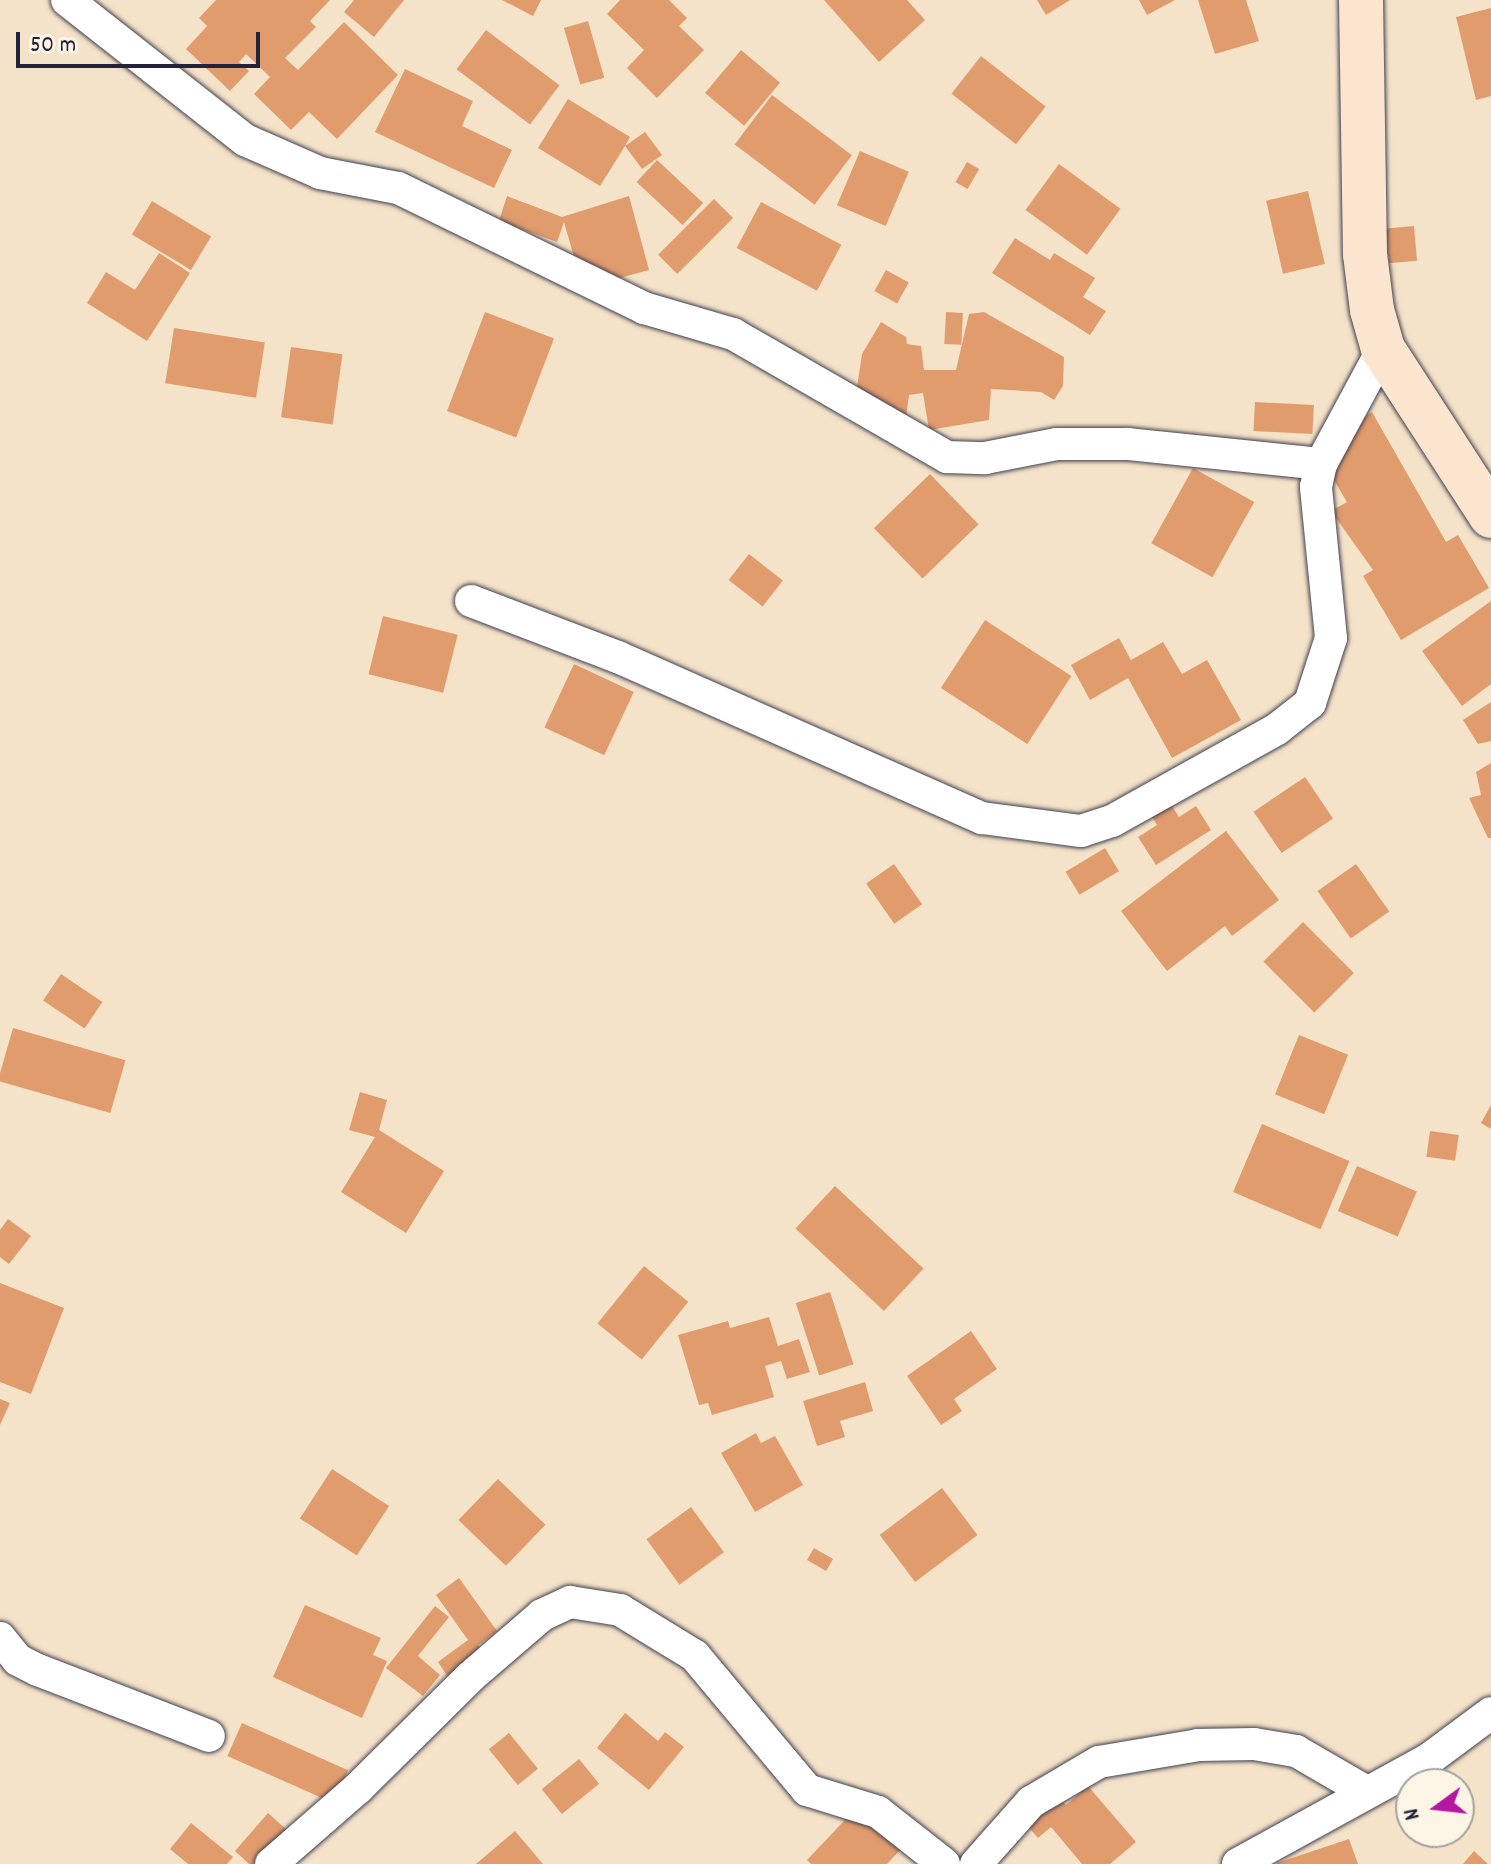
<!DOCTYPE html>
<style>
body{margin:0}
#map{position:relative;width:1491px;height:1864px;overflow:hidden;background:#f4e3c8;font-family:Dekko,sans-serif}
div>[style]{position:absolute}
.building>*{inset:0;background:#e19c6d;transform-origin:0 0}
.roads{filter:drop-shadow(0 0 2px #423f50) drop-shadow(0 0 2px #423f50)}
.street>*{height:32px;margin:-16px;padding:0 16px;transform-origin:16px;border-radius:16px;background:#fff}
.secondary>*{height:44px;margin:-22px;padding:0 22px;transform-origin:22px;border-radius:22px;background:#fce5cf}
span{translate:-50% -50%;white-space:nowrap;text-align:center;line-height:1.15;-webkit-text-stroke:6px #fcf5e5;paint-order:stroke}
.north{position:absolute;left:1395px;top:1768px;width:80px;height:80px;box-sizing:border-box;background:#fcf5e5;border:2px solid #a5a1a1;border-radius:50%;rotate:255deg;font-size:22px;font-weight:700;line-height:32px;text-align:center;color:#22223b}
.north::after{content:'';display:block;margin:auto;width:28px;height:36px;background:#b5179e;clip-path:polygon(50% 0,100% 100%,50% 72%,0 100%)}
.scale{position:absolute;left:16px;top:32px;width:244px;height:36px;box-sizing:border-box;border:4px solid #22223b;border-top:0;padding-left:10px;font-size:24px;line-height:28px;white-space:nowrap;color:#22223b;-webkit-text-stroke:6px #fcf5e5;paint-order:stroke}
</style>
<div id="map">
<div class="building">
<i style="clip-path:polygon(216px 0,330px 0,310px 21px,316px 27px,285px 58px,298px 70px,344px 22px,398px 75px,337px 139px,309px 112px,291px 130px,254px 94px,270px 77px,246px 54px,239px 62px,249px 71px,230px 91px,186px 49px,207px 26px,199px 18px)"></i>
<i style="clip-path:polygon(354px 0,404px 0,374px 37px,344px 12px)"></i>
<i style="clip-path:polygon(502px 0,541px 0,533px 16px)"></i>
<i style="clip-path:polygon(620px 0,669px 0,687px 18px,679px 26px,704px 50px,657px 98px,627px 68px,644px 50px,607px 14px)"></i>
<i style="clip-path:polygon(824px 0,907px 0,925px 20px,879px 62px)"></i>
<i style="clip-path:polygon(1037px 0,1070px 0,1046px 15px)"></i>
<i style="clip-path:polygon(1139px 0,1175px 0,1147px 15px)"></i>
<i style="clip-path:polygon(1198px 0,1246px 0,1259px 41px,1215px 54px)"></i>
<i style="clip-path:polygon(1491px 8px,1491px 96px,1476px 100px,1456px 17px)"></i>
<i style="left:588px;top:21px;width:59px;height:25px;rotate:74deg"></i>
<i style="left:486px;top:30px;width:92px;height:49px;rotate:37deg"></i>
<i style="left:741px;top:50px;width:51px;height:56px;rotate:40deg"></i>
<i style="left:981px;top:56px;width:82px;height:48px;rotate:38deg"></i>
<i style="clip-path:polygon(405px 69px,473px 101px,462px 126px,512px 150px,494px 188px,375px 132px)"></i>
<i style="left:772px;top:95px;width:100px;height:62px;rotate:37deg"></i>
<i style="clip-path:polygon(568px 99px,630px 137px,625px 146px,645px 132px,662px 155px,642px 169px,625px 146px,600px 186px,538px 148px)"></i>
<i style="left:860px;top:151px;width:53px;height:59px;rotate:23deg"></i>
<i style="left:657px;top:160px;width:63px;height:30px;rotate:43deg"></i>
<i style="left:967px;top:162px;width:14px;height:23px;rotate:30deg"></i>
<i style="left:1059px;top:164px;width:76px;height:57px;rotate:36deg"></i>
<i style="left:1308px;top:191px;width:75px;height:43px;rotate:77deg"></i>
<i style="clip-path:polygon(507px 196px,562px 217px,629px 196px,649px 270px,583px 288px,564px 222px,557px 242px,499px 221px)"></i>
<i style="left:714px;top:199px;width:27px;height:79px;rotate:45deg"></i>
<i style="left:152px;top:201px;width:69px;height:39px;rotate:31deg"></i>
<i style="left:761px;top:202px;width:91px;height:52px;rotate:28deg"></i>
<i style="left:1414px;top:226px;width:35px;height:28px;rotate:85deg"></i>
<i style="clip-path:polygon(1015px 238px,1050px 260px,1054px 253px,1095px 278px,1083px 297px,1106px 311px,1090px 335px,992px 273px)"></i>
<i style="clip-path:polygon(159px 253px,190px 273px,147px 341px,87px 303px,106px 272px,135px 290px)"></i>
<i style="left:886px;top:270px;width:26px;height:24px;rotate:29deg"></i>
<i style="left:485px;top:312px;width:74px;height:106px;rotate:21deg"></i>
<i style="left:946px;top:312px;width:17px;height:32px;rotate:3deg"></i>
<i style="clip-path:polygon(984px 312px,1064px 357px,1063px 386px,1054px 400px,1041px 392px,991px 389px,989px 420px,929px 430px,923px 393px,909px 395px,906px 417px,856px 394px,862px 354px,881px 322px,906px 337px,907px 344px,921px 346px,924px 370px,956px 370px,969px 314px)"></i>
<i style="left:174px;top:328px;width:92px;height:56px;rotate:9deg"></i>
<i style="left:291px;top:347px;width:52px;height:71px;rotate:8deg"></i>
<i style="left:1255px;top:402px;width:59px;height:29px;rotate:3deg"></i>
<i style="clip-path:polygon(1372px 412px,1446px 542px,1458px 535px,1489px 588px,1401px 640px,1363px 576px,1373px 570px,1331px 511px,1347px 502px,1322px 460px,1330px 437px)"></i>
<i style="left:1193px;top:468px;width:70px;height:86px;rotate:29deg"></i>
<i style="left:930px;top:474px;width:70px;height:78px;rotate:46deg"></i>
<i style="left:749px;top:554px;width:43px;height:33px;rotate:38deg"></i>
<i style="clip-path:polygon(1491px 601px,1491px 684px,1462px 706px,1422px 651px)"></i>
<i style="left:383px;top:616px;width:77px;height:60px;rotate:14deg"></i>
<i style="left:985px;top:620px;width:103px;height:81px;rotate:33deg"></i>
<i style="clip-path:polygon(1119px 638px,1131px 660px,1163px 642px,1182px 674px,1207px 660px,1241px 720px,1172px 758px,1128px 678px,1090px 700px,1071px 665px)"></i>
<i style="left:574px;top:664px;width:66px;height:70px;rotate:25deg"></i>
<i style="clip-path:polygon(1491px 702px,1491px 741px,1478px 744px,1463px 720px)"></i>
<i style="clip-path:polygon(1491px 763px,1491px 838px,1488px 838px,1469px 798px,1481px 795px,1476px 772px)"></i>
<i style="left:1305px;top:777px;width:50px;height:62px;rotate:56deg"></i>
<i style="clip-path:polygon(1163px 792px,1179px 817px,1196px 806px,1211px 830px,1156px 865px,1138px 837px,1157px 825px,1144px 804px)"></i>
<i style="clip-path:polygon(1226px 831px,1279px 900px,1232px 936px,1225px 926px,1167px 971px,1121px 911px)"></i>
<i style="left:1105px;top:848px;width:27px;height:46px;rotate:59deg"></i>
<i style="left:894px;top:864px;width:49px;height:34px;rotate:55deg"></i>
<i style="left:1356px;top:864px;width:58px;height:47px;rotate:55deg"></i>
<i style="left:1303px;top:922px;width:72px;height:56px;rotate:45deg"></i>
<i style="left:61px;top:974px;width:50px;height:32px;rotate:34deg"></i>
<i style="left:13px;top:1028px;width:117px;height:55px;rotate:16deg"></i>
<i style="left:1299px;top:1035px;width:53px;height:64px;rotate:22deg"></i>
<i style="clip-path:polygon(360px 1092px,387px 1100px,379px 1130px,444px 1171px,406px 1233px,341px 1192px,375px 1137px,349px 1130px)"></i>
<i style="clip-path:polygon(1491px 1105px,1491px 1129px,1481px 1123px)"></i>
<i style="left:1262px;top:1124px;width:95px;height:74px;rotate:23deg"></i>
<i style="left:1430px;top:1131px;width:29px;height:26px;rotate:8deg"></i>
<i style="left:1357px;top:1166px;width:65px;height:49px;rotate:23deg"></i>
<i style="left:835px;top:1186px;width:121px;height:58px;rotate:43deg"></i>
<i style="clip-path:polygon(8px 1219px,31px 1236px,9px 1264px,0 1257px,0 1230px)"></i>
<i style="left:644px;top:1266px;width:57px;height:74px;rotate:39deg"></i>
<i style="clip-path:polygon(0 1283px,64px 1308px,31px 1394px,0 1382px)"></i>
<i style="left:830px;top:1292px;width:76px;height:36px;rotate:72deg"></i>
<i style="clip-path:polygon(769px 1317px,778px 1346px,799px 1339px,810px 1372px,787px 1379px,781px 1361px,765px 1366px,774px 1397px,712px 1415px,708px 1403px,699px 1405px,678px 1335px,728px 1321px,730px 1328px)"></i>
<i style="clip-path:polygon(971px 1331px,997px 1369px,954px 1399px,962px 1411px,941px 1425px,907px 1376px)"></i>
<i style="clip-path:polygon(865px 1382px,873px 1411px,840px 1421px,845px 1437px,817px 1446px,803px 1401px)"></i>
<i style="clip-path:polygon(0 1399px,10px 1403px,0 1425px)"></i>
<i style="clip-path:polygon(756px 1433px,761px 1443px,775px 1436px,803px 1485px,755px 1512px,721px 1453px)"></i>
<i style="left:332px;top:1469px;width:68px;height:59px;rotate:33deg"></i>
<i style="left:498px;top:1479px;width:66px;height:57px;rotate:44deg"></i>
<i style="left:942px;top:1488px;width:59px;height:78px;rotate:53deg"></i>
<i style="left:691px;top:1507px;width:56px;height:55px;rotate:54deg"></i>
<i style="left:814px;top:1548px;width:22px;height:14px;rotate:30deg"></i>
<i style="clip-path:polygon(459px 1578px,497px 1631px,478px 1645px,487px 1657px,452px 1683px,438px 1662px,468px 1640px,436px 1595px)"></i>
<i style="clip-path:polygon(305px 1605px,381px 1638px,373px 1655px,387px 1661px,362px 1718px,273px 1677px)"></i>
<i style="clip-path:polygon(435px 1606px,449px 1617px,418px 1656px,440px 1675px,423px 1696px,386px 1668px)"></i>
<i style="clip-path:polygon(625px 1713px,658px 1741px,665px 1732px,684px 1747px,649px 1790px,597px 1748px)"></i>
<i style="left:242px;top:1723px;width:116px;height:36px;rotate:24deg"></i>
<i style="left:509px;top:1733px;width:46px;height:26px;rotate:51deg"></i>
<i style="left:579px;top:1759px;width:32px;height:48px;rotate:51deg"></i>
<i style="clip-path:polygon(1088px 1786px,1136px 1842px,1110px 1864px,1082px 1864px,1051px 1827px,1038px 1838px,1025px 1823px,1058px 1795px,1066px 1805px)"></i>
<i style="clip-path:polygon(859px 1805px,903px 1847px,887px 1864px,811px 1864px,807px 1860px)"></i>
<i style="clip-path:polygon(268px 1813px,288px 1831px,259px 1864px,249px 1864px,235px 1851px)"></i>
<i style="clip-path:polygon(191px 1823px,233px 1857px,227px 1864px,188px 1864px,170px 1849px)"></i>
<i style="clip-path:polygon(515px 1831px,543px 1864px,476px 1864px)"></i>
<i style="clip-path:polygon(1349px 1839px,1358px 1864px,1277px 1864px,1277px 1863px)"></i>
<i style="clip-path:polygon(1474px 1851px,1488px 1864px,1463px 1864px)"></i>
</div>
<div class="roads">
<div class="street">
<i style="left:67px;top:0;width:226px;rotate:38.2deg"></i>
<i style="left:245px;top:140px;width:82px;rotate:23.7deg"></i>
<i style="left:320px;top:173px;width:79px;rotate:10.9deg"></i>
<i style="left:398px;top:188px;width:274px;rotate:26deg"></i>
<i style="left:644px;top:308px;width:93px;rotate:16.3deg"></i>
<i style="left:733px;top:334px;width:247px;rotate:29.9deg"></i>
<i style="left:947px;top:457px;width:38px;rotate:2deg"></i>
<i style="left:985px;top:458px;width:73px;rotate:-11deg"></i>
<i style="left:1057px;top:444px;width:71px"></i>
<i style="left:1128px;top:444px;width:194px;rotate:5.9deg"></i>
<i style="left:471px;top:601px;width:157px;rotate:20.9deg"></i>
<i style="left:618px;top:657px;width:398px;rotate:23.9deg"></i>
<i style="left:982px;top:818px;width:100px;rotate:7.5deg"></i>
<i style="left:1081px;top:831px;width:33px;rotate:-18deg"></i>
<i style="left:1112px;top:821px;width:189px;rotate:-29.1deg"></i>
<i style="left:1277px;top:729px;width:42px;rotate:-38.2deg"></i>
<i style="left:1310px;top:703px;width:68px;rotate:-72.1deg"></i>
<i style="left:1331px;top:638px;width:152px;rotate:-95.7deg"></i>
<i style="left:1316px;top:487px;width:24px;rotate:-78deg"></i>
<i style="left:1321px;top:464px;width:131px;rotate:-61.7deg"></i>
<i style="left:0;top:1638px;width:28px;rotate:51deg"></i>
<i style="left:18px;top:1660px;width:22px;rotate:27deg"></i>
<i style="left:38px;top:1670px;width:183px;rotate:21.1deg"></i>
<i style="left:271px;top:1864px;width:116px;rotate:-41.1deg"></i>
<i style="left:358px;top:1788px;width:156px;rotate:-44.7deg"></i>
<i style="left:469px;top:1678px;width:96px;rotate:-40.8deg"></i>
<i style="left:542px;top:1615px;width:31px;rotate:-25deg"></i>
<i style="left:570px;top:1602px;width:51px;rotate:9.1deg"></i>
<i style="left:620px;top:1610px;width:88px;rotate:31.5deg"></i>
<i style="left:695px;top:1656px;width:175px;rotate:50.1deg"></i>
<i style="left:807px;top:1790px;width:74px;rotate:17.2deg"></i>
<i style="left:878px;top:1812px;width:84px;rotate:38.2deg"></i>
<i style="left:976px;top:1864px;width:83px;rotate:-48.4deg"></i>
<i style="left:1031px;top:1802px;width:79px;rotate:-30.5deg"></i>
<i style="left:1099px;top:1762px;width:100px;rotate:-9.7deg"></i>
<i style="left:1198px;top:1745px;width:56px;rotate:-1deg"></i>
<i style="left:1254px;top:1744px;width:43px;rotate:9.5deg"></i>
<i style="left:1296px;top:1751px;width:80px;rotate:30.1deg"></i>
<i style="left:1238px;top:1864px;width:218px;rotate:-28.8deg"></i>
<i style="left:1429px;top:1759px;width:77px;rotate:-36.6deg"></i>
</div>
<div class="secondary">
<i style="left:1361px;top:0;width:254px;rotate:89.1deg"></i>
<i style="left:1365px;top:254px;width:56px;rotate:82.9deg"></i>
<i style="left:1372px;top:310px;width:41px;rotate:74.2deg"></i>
<i style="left:1383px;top:349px;width:199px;rotate:57.1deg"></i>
</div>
</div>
<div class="north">N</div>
<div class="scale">50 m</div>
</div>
